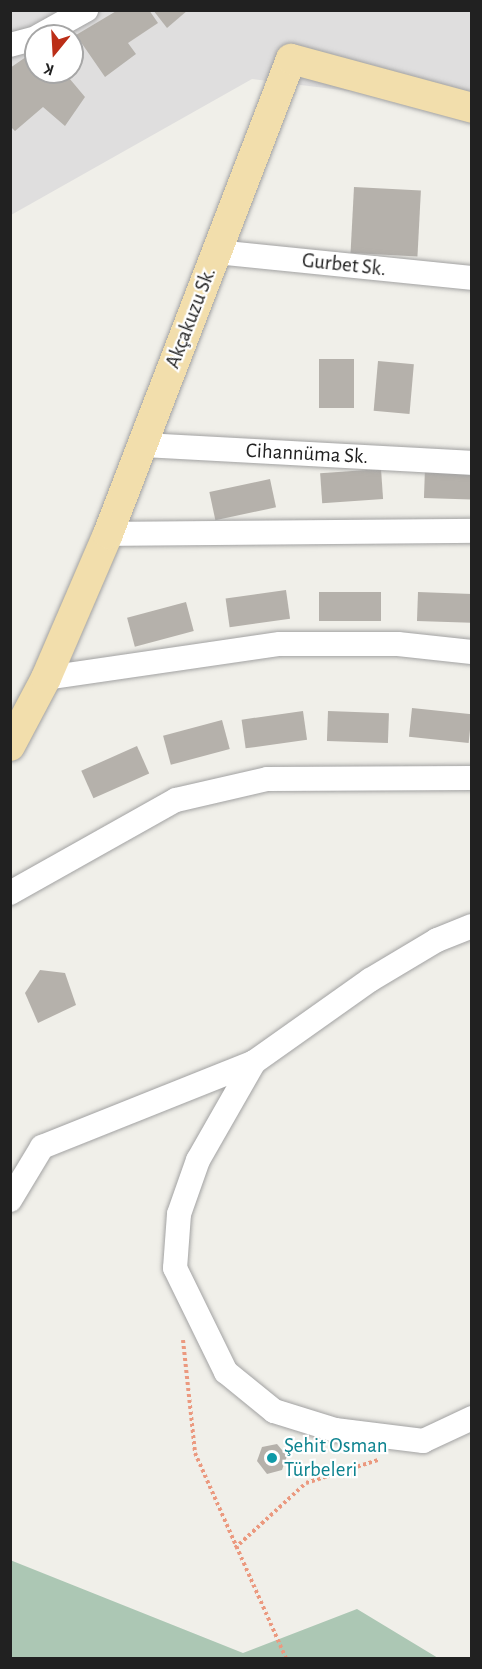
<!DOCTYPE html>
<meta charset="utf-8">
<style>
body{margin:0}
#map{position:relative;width:482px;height:1669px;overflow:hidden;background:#f0efe9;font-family:"Alegreya Sans",sans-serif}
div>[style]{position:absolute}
.residential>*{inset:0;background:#dfdede}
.cemetery>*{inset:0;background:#acc7b4}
.building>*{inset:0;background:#b5b1ab;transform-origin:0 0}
.path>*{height:4px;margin-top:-2px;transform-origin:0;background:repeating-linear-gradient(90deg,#eb997f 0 3px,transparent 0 6px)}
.roads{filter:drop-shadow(0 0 2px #a2a2a2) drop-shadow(0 0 2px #a2a2a2)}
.minor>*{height:24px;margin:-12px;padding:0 12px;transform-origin:12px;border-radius:12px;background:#fff}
.major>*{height:30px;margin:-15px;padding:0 15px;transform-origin:15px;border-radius:15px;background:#f2deac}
.dots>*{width:16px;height:16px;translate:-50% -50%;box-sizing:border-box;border:3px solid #fff;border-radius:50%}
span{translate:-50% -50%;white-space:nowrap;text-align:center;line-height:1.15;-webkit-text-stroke:4.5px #fff;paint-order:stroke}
.street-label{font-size:21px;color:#212121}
.culture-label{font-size:21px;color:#0d838f}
.left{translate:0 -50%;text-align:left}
.frame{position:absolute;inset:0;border:12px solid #212121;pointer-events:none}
.north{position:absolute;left:24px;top:24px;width:60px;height:60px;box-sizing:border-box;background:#fff;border:2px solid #a6a6a6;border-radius:50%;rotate:198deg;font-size:16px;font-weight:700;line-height:24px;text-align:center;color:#212121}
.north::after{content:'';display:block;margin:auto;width:21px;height:27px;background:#bb2e17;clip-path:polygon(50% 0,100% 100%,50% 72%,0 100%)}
</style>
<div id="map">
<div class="residential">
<i style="clip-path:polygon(evenodd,11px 11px,471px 11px,471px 106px,252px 79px,11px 215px,11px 11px,36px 36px,72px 36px,72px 72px,36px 72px,36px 36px)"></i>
</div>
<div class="cemetery">
<i style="clip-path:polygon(10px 1560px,243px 1653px,357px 1609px,438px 1658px,11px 1658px)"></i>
</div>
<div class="building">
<i style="clip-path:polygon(118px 10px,149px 10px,158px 23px,128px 43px,136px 54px,105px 77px,76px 35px)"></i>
<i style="clip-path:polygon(153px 10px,188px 10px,167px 28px)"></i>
<i style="clip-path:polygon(36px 50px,36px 72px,59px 76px,64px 72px,85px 97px,65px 126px,43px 107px,15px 131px,10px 126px,10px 68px)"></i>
<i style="left:354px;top:187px;width:67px;height:66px;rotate:3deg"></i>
<i style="left:319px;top:359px;width:35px;height:49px"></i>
<i style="left:378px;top:361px;width:36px;height:50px;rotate:5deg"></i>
<i style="left:425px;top:468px;width:47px;height:30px;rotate:2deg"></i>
<i style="left:381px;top:469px;width:30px;height:61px;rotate:86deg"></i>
<i style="left:270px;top:479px;width:29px;height:62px;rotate:78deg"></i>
<i style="left:286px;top:590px;width:29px;height:61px;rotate:82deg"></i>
<i style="left:381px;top:592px;width:29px;height:62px;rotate:90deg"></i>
<i style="left:418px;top:592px;width:54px;height:29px;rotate:2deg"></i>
<i style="left:186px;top:602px;width:30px;height:61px;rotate:75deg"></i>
<i style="left:412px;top:708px;width:60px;height:29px;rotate:6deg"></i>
<i style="left:303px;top:711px;width:29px;height:62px;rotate:82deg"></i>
<i style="left:328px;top:711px;width:61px;height:30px;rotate:2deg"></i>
<i style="left:222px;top:720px;width:30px;height:61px;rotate:75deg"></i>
<i style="left:137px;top:746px;width:30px;height:61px;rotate:66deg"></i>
<i style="clip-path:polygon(40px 970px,65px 973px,76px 1005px,38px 1023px,25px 993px)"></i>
<i style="clip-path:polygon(277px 1444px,287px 1456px,282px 1470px,267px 1474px,257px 1461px,262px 1447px)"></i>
</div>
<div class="path">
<i style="left:183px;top:1340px;width:114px;rotate:83.9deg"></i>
<i style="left:195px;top:1453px;width:224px;rotate:66.1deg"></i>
<i style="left:235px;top:1548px;width:96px;rotate:-42.5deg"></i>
<i style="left:306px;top:1483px;width:76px;rotate:-17.7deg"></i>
</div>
<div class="roads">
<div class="minor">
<i style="left:39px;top:36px;width:54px;rotate:-29deg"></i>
<i style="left:10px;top:45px;width:27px;rotate:-15deg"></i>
<i style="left:216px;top:252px;width:257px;rotate:5.8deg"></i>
<i style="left:142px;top:445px;width:330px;rotate:3.1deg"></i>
<i style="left:108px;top:534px;width:364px;rotate:-0.5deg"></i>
<i style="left:46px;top:678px;width:236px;rotate:-8.3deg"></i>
<i style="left:280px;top:644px;width:118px"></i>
<i style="left:398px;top:644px;width:74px;rotate:6.2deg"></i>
<i style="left:10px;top:893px;width:190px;rotate:-29.3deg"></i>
<i style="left:176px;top:800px;width:93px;rotate:-13deg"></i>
<i style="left:267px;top:779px;width:205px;rotate:-0.3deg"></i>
<i style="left:472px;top:926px;width:38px;rotate:158deg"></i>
<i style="left:437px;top:940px;width:78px;rotate:149.2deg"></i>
<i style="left:370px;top:980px;width:142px;rotate:144.7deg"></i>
<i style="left:254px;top:1062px;width:113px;rotate:119.7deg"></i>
<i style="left:198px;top:1160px;width:57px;rotate:109.4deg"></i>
<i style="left:179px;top:1214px;width:54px;rotate:94.2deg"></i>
<i style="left:175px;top:1268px;width:116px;rotate:63.9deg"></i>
<i style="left:226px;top:1372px;width:62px;rotate:39.1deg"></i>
<i style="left:274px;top:1411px;width:64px;rotate:17.3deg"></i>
<i style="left:335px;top:1430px;width:89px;rotate:7.1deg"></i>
<i style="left:423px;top:1441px;width:54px;rotate:-25.1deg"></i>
<i style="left:10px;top:1200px;width:62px;rotate:-58.9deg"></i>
<i style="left:42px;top:1147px;width:228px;rotate:-21.8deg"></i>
</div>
<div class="major">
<i style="left:10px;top:746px;width:77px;rotate:-62.1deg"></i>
<i style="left:46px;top:678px;width:157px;rotate:-66.7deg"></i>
<i style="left:108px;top:534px;width:509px;rotate:-68.93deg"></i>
<i style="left:291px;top:59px;width:188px;rotate:15.1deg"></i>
</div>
</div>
<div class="dots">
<i style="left:272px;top:1458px;background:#0f9aa8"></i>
</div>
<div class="street-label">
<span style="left:344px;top:265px;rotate:6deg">Gurbet Sk.</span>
<span style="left:191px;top:318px;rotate:-69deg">Akçakuzu Sk.</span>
<span style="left:307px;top:454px;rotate:3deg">Cihannüma Sk.</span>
</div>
<div class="culture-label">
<span class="left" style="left:284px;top:1458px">Şehit Osman<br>Türbeleri</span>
</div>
<div class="frame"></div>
<div class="north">K</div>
</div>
